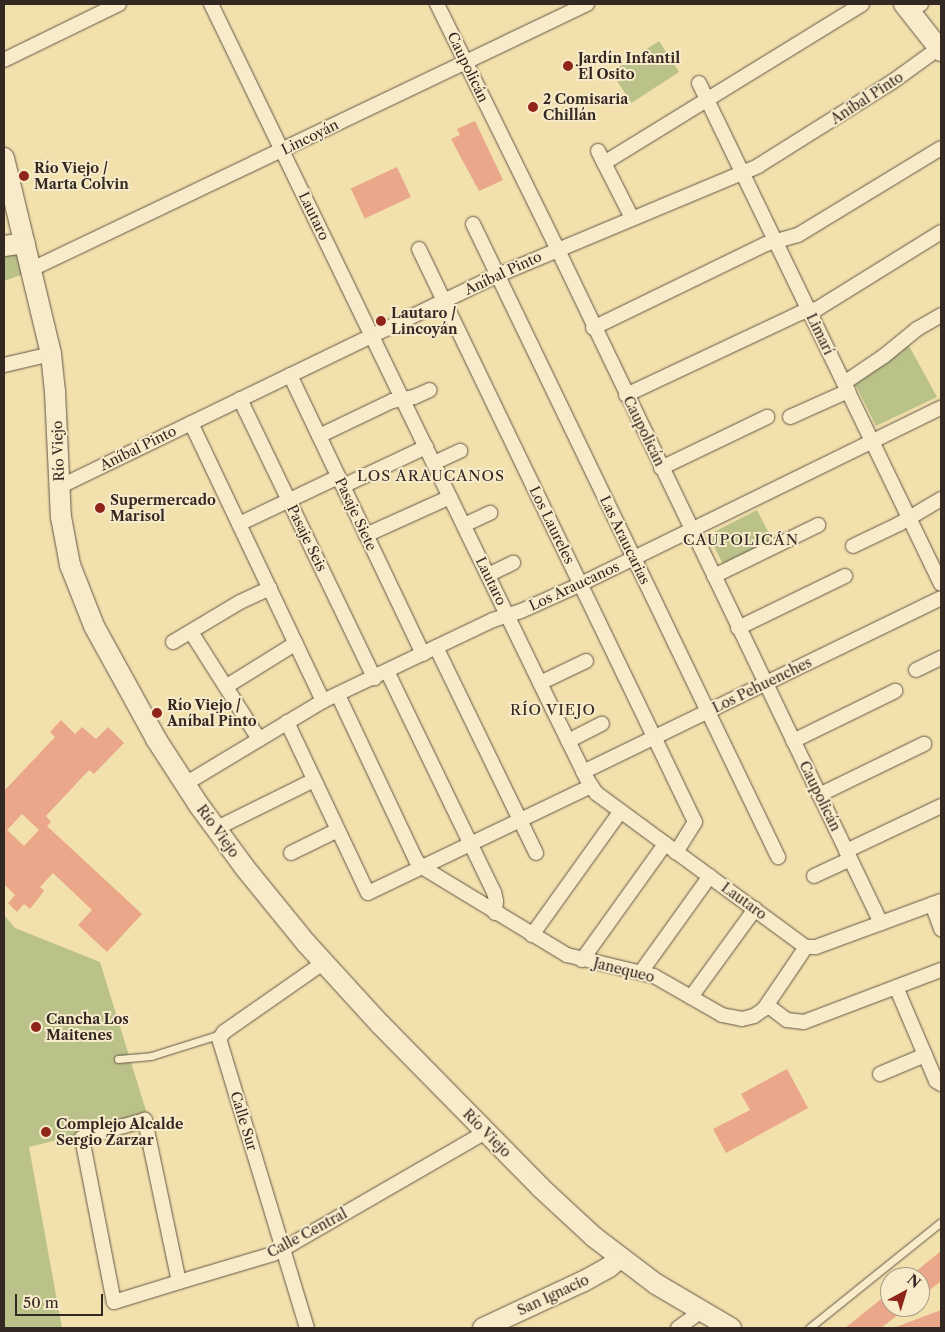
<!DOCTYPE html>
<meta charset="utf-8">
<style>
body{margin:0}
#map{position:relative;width:945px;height:1332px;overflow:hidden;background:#f2e0ad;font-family:"Libre Caslon Text",serif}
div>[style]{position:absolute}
.green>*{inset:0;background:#bac28a;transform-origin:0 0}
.building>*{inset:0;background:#eaa78a;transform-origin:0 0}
.roads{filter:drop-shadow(0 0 1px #645646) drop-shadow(0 0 1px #645646)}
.lane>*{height:7px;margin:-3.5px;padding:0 3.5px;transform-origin:3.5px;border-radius:3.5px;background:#f7ebca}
.street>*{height:14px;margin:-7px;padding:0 7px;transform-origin:7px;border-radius:7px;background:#f7ebca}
.secondary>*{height:20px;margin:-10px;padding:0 10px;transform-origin:10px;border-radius:10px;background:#f7ebca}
.dots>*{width:14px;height:14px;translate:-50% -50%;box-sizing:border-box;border:2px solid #f7ebca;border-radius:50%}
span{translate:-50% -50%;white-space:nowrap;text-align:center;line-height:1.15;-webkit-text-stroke:4px #f7ebca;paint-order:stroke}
.poi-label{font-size:14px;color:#342823;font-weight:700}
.left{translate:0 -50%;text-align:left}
.street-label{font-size:14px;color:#342823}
.neighbourhood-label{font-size:15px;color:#342823;letter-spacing:1px}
.frame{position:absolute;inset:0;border:5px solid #342823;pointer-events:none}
.north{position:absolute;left:880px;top:1267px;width:50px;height:50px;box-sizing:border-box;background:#f7ebca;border:1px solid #a99d87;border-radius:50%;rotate:39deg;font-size:14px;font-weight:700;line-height:20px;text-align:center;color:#342823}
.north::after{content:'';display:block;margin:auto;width:18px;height:22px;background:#8f2418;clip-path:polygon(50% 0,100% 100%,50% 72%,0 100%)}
.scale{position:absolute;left:15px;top:1294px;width:88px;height:22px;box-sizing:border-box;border:2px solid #342823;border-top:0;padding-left:6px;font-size:15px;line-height:18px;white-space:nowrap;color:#342823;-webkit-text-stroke:4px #f7ebca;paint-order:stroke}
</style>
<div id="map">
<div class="green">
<i style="left:659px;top:41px;width:37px;height:57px;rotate:57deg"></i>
<i style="clip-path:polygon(20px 254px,24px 274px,4px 281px,4px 256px)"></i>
<i style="clip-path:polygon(908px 344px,937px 397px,876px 426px,854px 382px)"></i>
<i style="left:757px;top:510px;width:38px;height:55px;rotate:63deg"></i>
<i style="clip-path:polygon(4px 915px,15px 928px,100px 962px,148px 1117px,29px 1147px,62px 1328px,4px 1328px)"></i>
</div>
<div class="building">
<i style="clip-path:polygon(475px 121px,503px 180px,479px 191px,451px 139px,460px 135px,457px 129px)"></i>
<i style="left:397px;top:167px;width:33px;height:51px;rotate:65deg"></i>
<i style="clip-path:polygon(evenodd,61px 720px,75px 734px,82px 727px,96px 739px,108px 727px,124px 743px,94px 774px,89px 770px,46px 816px,51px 822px,47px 826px,142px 914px,107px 952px,78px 925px,92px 910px,53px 873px,40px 887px,44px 891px,30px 909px,24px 904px,17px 912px,8px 903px,15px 895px,4px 884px,4px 791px,55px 737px,50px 732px,61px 720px,22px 814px,39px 830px,24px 846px,7px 830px,22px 814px)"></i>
<i style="clip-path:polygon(787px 1069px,808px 1108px,726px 1153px,713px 1129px,750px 1110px,741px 1094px)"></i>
<i style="clip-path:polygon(941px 1251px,941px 1281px,920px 1298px,920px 1277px,909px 1277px)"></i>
<i style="clip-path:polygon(890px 1292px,890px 1307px,908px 1307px,881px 1328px,845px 1328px)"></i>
<i style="clip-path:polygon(941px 1310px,941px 1328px,897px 1328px,896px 1327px)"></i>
</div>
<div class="roads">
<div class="lane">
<i style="left:118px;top:1059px;width:33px;rotate:-5deg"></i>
<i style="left:151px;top:1056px;width:73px;rotate:-17.4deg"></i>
<i style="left:809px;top:1328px;width:169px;rotate:-38.8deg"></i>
</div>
<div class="street">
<i style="left:211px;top:4px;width:784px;rotate:64.15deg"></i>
<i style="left:553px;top:710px;width:77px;rotate:63.8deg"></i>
<i style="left:587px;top:779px;width:17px;rotate:57deg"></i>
<i style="left:596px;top:793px;width:260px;rotate:36.3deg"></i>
<i style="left:806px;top:947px;width:10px"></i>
<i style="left:816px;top:947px;width:133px;rotate:-20.2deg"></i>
<i style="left:437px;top:4px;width:272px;rotate:63.8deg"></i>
<i style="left:557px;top:248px;width:749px;rotate:64.36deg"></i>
<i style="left:910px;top:11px;width:13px;rotate:-32deg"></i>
<i style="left:4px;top:60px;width:128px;rotate:-26deg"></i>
<i style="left:699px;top:83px;width:556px;rotate:64.22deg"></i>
<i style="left:598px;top:151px;width:75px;rotate:63.1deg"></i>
<i style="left:604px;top:163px;width:303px;rotate:-31.6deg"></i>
<i style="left:473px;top:224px;width:703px;rotate:64.27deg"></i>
<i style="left:419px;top:249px;width:636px;rotate:64.28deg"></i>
<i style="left:695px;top:822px;width:36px;rotate:122deg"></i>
<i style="left:32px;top:269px;width:615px;rotate:-25.52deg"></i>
<i style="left:593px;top:328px;width:192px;rotate:-25.9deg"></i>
<i style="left:766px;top:244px;width:33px;rotate:-16deg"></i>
<i style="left:798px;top:235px;width:167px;rotate:-31.3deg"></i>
<i style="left:4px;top:365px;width:48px;rotate:-13.2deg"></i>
<i style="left:290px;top:375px;width:309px;rotate:64.5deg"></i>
<i style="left:844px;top:383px;width:48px;rotate:-34deg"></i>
<i style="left:884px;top:356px;width:43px;rotate:-39.3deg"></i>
<i style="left:917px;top:329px;width:28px;rotate:-30deg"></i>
<i style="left:626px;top:395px;width:192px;rotate:-25.2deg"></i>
<i style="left:800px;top:313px;width:17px;rotate:-13deg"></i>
<i style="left:817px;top:309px;width:146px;rotate:-31.8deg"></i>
<i style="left:240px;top:399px;width:310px;rotate:64.3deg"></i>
<i style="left:790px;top:417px;width:64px;rotate:-24.1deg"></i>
<i style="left:191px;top:423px;width:308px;rotate:64.6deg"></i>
<i style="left:319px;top:436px;width:81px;rotate:-25.6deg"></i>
<i style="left:392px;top:401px;width:22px;rotate:-10deg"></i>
<i style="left:414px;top:397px;width:17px;rotate:-24deg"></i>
<i style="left:434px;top:463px;width:29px;rotate:-25deg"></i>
<i style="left:661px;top:468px;width:118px;rotate:-25.7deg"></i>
<i style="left:343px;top:486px;width:92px;rotate:-25.2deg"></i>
<i style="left:59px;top:487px;width:488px;rotate:-25.8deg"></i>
<i style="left:498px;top:275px;width:282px;rotate:-22.7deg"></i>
<i style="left:758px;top:166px;width:158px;rotate:-32.1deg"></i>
<i style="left:892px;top:82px;width:58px;rotate:-35.9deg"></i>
<i style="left:239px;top:524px;width:110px;rotate:-25.4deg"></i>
<i style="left:464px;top:525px;width:29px;rotate:-25deg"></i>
<i style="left:366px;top:535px;width:92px;rotate:-24.3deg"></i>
<i style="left:853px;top:546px;width:51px;rotate:-25.6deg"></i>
<i style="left:899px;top:524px;width:49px;rotate:-30.8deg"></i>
<i style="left:488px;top:575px;width:28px;rotate:-26deg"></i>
<i style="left:714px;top:576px;width:116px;rotate:-26.1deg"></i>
<i style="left:738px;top:628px;width:119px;rotate:-25.9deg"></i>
<i style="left:191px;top:632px;width:127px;rotate:57.6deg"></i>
<i style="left:173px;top:642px;width:78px;rotate:-30.8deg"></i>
<i style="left:240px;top:602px;width:33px;rotate:-25deg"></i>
<i style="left:436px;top:647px;width:229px;rotate:64.1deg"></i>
<i style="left:916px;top:670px;width:28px;rotate:-26deg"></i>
<i style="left:387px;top:671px;width:246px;rotate:64.2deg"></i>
<i style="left:494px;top:892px;width:9px;rotate:77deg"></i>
<i style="left:496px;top:901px;width:12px;rotate:95deg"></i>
<i style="left:540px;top:683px;width:51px;rotate:-25.6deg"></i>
<i style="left:227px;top:686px;width:81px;rotate:-31.9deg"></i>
<i style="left:338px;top:695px;width:183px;rotate:64.7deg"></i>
<i style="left:416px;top:860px;width:9px;rotate:49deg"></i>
<i style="left:422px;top:867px;width:170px;rotate:31.3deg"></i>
<i style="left:567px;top:955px;width:89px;rotate:13.6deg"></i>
<i style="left:654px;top:976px;width:78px;rotate:29.8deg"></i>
<i style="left:722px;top:1015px;width:20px;rotate:11deg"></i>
<i style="left:742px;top:1019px;width:12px;rotate:-14deg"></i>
<i style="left:754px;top:1016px;width:12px;rotate:-35deg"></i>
<i style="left:764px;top:1009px;width:75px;rotate:-55.9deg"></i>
<i style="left:287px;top:722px;width:189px;rotate:64.7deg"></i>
<i style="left:368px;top:893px;width:247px;rotate:-25.6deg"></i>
<i style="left:568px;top:741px;width:38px;rotate:-27deg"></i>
<i style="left:793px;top:741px;width:114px;rotate:-26.1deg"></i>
<i style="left:583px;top:772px;width:398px;rotate:-25.9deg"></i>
<i style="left:185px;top:784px;width:161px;rotate:-31deg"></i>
<i style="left:323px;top:701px;width:188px;rotate:-25.5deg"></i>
<i style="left:493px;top:620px;width:29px;rotate:-18deg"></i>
<i style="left:521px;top:611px;width:66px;rotate:-24.2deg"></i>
<i style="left:581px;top:584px;width:401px;rotate:-26.1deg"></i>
<i style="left:819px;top:795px;width:117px;rotate:-25.9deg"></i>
<i style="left:215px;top:829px;width:110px;rotate:-26.3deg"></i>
<i style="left:846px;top:851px;width:105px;rotate:-25.3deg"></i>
<i style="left:291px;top:853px;width:52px;rotate:-26.1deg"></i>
<i style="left:814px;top:876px;width:40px;rotate:-25deg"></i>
<i style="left:932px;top:904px;width:27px;rotate:70deg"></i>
<i style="left:532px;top:935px;width:151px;rotate:-54.4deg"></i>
<i style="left:582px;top:960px;width:143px;rotate:-54.4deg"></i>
<i style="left:641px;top:972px;width:118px;rotate:-54.3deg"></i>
<i style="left:896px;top:987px;width:102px;rotate:66.9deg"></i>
<i style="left:936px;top:1081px;width:6px;rotate:31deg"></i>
<i style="left:691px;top:997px;width:109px;rotate:-54deg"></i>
<i style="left:767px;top:1005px;width:25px;rotate:37deg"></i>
<i style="left:787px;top:1020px;width:17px;rotate:7deg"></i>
<i style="left:804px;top:1022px;width:147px;rotate:-20.8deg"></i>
<i style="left:880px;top:1074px;width:49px;rotate:-22.9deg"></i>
<i style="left:179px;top:1282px;width:166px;rotate:-101.9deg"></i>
<i style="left:145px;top:1120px;width:66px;rotate:164.1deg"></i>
<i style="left:82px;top:1138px;width:167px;rotate:79deg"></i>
<i style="left:114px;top:1302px;width:68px;rotate:-17.1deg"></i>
<i style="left:179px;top:1282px;width:98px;rotate:-16.6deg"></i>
<i style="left:273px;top:1254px;width:11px;rotate:-27deg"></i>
<i style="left:283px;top:1249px;width:234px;rotate:-30deg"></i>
<i style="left:307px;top:1328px;width:302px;rotate:-106.9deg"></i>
<i style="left:219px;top:1039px;width:9px;rotate:-54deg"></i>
<i style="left:224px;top:1032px;width:121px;rotate:-34.9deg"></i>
<i style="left:678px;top:1328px;width:29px;rotate:-36deg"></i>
</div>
<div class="secondary">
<i style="left:904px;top:4px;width:60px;rotate:51.8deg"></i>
<i style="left:4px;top:158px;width:202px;rotate:76.5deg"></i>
<i style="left:51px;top:354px;width:38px;rotate:84deg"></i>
<i style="left:55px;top:392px;width:125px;rotate:87.3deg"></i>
<i style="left:61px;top:517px;width:49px;rotate:79.4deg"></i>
<i style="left:70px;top:565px;width:66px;rotate:68.5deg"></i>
<i style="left:94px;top:626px;width:129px;rotate:61.2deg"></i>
<i style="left:156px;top:739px;width:77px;rotate:57.1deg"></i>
<i style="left:198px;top:804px;width:79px;rotate:53.7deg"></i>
<i style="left:245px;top:868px;width:97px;rotate:50.9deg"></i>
<i style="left:306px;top:943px;width:111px;rotate:47.6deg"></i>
<i style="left:381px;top:1025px;width:227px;rotate:45.5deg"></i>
<i style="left:540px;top:1187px;width:74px;rotate:42.8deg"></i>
<i style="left:594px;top:1237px;width:78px;rotate:37.2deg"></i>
<i style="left:656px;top:1284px;width:87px;rotate:30.4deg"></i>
<i style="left:4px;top:246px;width:21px;rotate:-8deg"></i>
<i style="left:483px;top:1328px;width:111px;rotate:-25deg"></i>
<i style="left:584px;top:1281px;width:29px;rotate:-29deg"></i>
<i style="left:609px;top:1267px;width:14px;rotate:-39deg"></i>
</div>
</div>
<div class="dots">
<i style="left:568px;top:66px;background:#8f2418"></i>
<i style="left:533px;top:107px;background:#8f2418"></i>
<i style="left:24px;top:176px;background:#8f2418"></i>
<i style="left:381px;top:321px;background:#8f2418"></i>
<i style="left:100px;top:508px;background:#8f2418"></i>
<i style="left:157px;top:713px;background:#8f2418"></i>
<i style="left:36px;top:1027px;background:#8f2418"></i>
<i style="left:46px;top:1132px;background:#8f2418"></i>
</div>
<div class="poi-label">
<span class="left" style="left:578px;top:66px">Jardín Infantil<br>El Osito</span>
<span class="left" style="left:543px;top:107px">2 Comisaria<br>Chillán</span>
<span class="left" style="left:34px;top:176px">Río Viejo /<br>Marta Colvin</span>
<span class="left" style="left:391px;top:321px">Lautaro /<br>Lincoyán</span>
<span class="left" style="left:110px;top:508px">Supermercado<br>Marisol</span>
<span class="left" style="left:167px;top:713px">Río Viejo /<br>Aníbal Pinto</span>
<span class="left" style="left:46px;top:1027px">Cancha Los<br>Maitenes</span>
<span class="left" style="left:56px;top:1132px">Complejo Alcalde<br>Sergio Zarzar</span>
</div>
<div class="street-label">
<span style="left:468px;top:67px;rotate:64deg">Caupolicán</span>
<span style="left:867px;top:98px;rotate:-33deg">Aníbal Pinto</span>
<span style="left:310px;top:137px;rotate:-26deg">Lincoyán</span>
<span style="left:314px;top:216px;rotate:64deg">Lautaro</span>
<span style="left:503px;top:273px;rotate:-25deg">Aníbal Pinto</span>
<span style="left:820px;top:334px;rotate:64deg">Limarí</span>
<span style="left:644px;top:431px;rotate:64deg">Caupolicán</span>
<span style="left:138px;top:448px;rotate:-26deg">Aníbal Pinto</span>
<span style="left:58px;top:451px;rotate:-92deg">Río Viejo</span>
<span style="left:356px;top:514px;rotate:65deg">Pasaje Siete</span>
<span style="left:552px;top:525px;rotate:64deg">Los Laureles</span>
<span style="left:307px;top:538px;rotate:64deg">Pasaje Seis</span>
<span style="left:625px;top:540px;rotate:64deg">Las Araucarias</span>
<span style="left:491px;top:581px;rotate:64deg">Lautaro</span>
<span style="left:574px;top:586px;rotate:-25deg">Los Araucanos</span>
<span style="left:762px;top:685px;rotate:-26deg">Los Pehuenches</span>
<span style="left:820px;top:796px;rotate:64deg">Caupolicán</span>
<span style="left:218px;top:831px;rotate:54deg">Río Viejo</span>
<span style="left:744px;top:901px;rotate:36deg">Lautaro</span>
<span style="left:624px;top:970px;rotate:14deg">Janequeo</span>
<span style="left:244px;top:1121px;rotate:73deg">Calle Sur</span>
<span style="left:487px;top:1133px;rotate:45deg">Río Viejo</span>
<span style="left:307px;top:1233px;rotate:-28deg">Calle Central</span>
<span style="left:553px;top:1295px;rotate:-25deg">San Ignacio</span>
</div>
<div class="neighbourhood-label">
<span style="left:431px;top:476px">LOS ARAUCANOS</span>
<span style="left:741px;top:540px">CAUPOLICÁN</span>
<span style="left:553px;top:710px">RÍO VIEJO</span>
</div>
<div class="frame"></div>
<div class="north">N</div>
<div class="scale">50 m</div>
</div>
